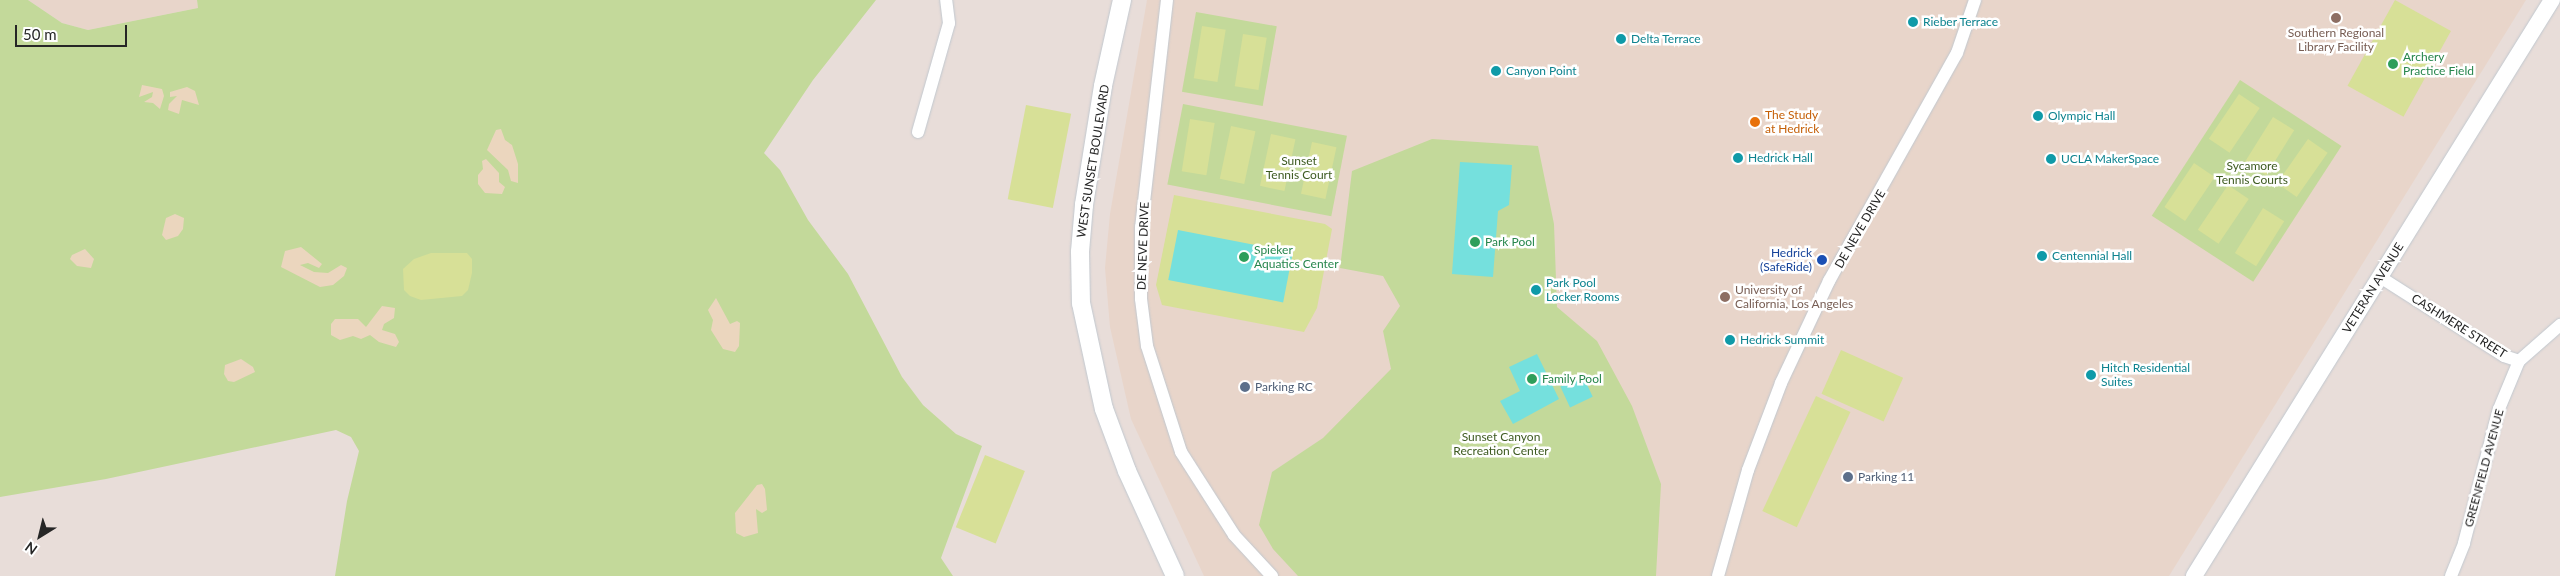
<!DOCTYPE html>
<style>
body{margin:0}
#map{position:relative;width:2560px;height:576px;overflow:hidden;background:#e8ddd9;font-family:Lato,sans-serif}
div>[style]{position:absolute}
.education>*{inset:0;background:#e8d5ca}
.green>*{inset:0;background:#c3d99a;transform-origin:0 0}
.sand>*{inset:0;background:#ebd6be}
.pitch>*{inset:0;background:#d7e097;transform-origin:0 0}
.water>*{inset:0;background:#75e0dd;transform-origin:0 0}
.roads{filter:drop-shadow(0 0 1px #c1c8cf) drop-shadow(0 0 1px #c1c8cf)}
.minor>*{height:12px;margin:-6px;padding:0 6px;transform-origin:6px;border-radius:6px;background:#fff}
.tertiary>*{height:16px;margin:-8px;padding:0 8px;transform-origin:8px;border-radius:8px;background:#fff}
.secondary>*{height:18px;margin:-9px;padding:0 9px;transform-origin:9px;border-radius:9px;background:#fff}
.dots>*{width:14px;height:14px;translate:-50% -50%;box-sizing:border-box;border:2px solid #fff;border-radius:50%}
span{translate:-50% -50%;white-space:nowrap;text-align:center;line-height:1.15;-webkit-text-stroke:5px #fff;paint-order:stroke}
.culture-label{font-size:12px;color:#0d838f}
.left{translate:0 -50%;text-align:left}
.education-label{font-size:12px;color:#785e54}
.leisure-label{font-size:12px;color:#27864d}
.food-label{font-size:12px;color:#c56008}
.street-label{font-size:12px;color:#262626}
.park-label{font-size:12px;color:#3d5a20}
.transit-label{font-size:12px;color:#164399}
.right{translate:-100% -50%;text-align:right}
.service-label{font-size:12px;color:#4e5e75}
.north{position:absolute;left:15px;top:511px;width:50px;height:50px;-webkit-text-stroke:4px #fff;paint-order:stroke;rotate:216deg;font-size:14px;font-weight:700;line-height:20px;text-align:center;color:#262626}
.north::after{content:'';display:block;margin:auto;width:18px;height:22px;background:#262626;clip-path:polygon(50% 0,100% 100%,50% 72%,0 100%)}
.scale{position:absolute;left:15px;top:25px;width:112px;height:22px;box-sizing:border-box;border:2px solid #262626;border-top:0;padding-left:6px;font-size:15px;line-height:18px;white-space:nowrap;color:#262626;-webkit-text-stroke:4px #fff;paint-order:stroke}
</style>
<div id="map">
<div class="education">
<i style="clip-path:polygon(28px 0,197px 0,198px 8px,88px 30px,62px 23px)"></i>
<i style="clip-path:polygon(1147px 0,2526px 0,2169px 576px,1204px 576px,1131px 419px,1110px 327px,1105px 268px,1110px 214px)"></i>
</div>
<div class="green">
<i style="clip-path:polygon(0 0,28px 0,62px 23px,88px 30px,198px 8px,197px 0,876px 0,813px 80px,764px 153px,780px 170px,808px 220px,848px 274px,902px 377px,923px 405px,956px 434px,982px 446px,941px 558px,953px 576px,335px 576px,347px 501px,359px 451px,351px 437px,336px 430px,106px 479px,0 497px)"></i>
<i style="left:1196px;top:12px;width:82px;height:81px;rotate:10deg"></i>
<i style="left:2240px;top:80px;width:121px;height:162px;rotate:33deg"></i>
<i style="left:1183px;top:104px;width:167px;height:82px;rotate:11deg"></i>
<i style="clip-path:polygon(1432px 139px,1538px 146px,1554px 224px,1557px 307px,1597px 341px,1632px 406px,1661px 484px,1656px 576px,1298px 576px,1273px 549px,1259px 525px,1272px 472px,1323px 438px,1391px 369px,1383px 331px,1400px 306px,1383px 276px,1340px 268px,1352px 171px)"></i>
</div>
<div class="sand">
<i style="clip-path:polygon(142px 85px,162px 89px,164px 96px,160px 109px,153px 103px,144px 102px,152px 97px,153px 92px,139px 97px)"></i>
<i style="clip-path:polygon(187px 87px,195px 91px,199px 105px,182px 100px,179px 114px,168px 110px,169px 104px,177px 96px,170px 97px,170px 92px)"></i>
<i style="clip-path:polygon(501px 129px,505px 140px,512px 145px,518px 164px,518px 183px,511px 181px,508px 170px,487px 150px,496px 130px)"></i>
<i style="clip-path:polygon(486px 159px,499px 173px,499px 182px,505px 187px,502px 194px,485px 193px,478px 184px,478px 175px,483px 169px,482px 161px)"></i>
<i style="clip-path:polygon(175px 214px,184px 218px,183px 229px,178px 236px,166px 240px,162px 235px,166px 218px)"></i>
<i style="clip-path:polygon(301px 247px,322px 264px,319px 268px,308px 263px,300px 265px,314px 272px,328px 273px,341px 265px,347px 268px,344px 276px,333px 285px,320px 287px,281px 267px,285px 251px)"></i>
<i style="clip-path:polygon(85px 249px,94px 259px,91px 268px,77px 266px,70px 259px,72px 255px)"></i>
<i style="clip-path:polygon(716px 298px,730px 324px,737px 321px,740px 323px,739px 346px,735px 352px,723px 349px,711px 330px,713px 320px,708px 310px)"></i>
<i style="clip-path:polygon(382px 306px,395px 308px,394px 318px,384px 324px,382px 330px,395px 334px,399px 342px,396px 347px,379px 342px,370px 335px,361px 339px,353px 336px,340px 340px,331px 335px,331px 324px,335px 319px,358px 319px,366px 327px)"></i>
<i style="clip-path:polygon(241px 359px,253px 367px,255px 372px,234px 382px,228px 381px,224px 374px,225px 365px)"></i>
<i style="clip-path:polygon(757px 485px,762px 484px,765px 489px,767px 510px,762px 513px,756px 509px,758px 533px,744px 537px,736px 533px,735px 513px)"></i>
</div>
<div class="pitch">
<i style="left:2395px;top:0;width:64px;height:98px;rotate:29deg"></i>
<i style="left:1202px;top:26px;width:24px;height:53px;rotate:9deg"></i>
<i style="left:1243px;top:34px;width:24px;height:53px;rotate:9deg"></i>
<i style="left:2239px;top:94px;width:25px;height:54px;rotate:34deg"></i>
<i style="left:1026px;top:105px;width:46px;height:96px;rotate:11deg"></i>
<i style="left:2273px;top:117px;width:25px;height:53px;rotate:32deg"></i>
<i style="left:1190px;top:119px;width:25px;height:53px;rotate:9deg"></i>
<i style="left:1231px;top:126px;width:25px;height:54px;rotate:12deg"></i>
<i style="left:1271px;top:134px;width:25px;height:53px;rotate:12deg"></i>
<i style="left:2308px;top:139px;width:24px;height:54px;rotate:35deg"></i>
<i style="left:1312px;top:142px;width:25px;height:53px;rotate:12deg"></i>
<i style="left:2194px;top:163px;width:25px;height:53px;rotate:34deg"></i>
<i style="left:2228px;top:185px;width:25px;height:54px;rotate:34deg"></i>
<i style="clip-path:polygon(1174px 195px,1325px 224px,1332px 229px,1317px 308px,1304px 332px,1162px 305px,1156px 285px)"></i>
<i style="left:2263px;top:208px;width:25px;height:53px;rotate:32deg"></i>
<i style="clip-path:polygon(467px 253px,472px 259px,472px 273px,468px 290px,462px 296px,421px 300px,410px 296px,404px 290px,403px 269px,414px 259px,431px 253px)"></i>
<i style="left:1841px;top:350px;width:68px;height:48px;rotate:24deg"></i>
<i style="left:1816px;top:396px;width:38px;height:127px;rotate:25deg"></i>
<i style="left:985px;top:455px;width:43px;height:78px;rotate:22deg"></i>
</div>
<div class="water">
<i style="clip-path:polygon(1460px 162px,1512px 165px,1509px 205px,1498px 211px,1493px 277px,1452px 274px)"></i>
<i style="left:1178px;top:230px;width:117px;height:51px;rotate:11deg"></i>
<i style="clip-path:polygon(1537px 354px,1559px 399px,1513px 424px,1500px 401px,1520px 391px,1509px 367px)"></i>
<i style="left:1583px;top:376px;width:23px;height:25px;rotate:65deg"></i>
</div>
<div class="roads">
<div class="minor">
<i style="left:1167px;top:0;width:228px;rotate:96.5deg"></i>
<i style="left:1141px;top:227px;width:72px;rotate:90deg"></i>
<i style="left:1141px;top:299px;width:47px;rotate:82.7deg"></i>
<i style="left:1147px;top:346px;width:111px;rotate:72.2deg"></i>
<i style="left:1181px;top:452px;width:98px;rotate:57.4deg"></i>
<i style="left:1234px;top:535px;width:56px;rotate:47.2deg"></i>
<i style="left:918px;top:132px;width:113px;rotate:-74.1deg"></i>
<i style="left:949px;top:23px;width:23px;rotate:-97deg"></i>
<i style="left:2380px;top:277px;width:147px;rotate:32.5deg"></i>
<i style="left:2504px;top:356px;width:16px;rotate:18deg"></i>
<i style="left:2519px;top:361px;width:55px;rotate:-41.3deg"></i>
<i style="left:1718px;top:576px;width:110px;rotate:-74.2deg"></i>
<i style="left:1748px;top:470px;width:93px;rotate:-69.2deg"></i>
<i style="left:1781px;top:383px;width:113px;rotate:-64.8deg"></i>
<i style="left:1829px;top:281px;width:261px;rotate:-60.7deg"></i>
<i style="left:1957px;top:53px;width:56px;rotate:-71.2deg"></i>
<i style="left:2451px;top:576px;width:35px;rotate:-68deg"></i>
<i style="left:2464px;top:543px;width:138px;rotate:-75.4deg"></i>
<i style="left:2499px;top:409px;width:52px;rotate:-67.4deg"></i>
</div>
<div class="tertiary">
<i style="left:2194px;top:576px;width:678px;rotate:-58.14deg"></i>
</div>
<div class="secondary">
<i style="left:1122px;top:0;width:88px;rotate:102.5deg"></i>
<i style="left:1103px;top:86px;width:121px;rotate:99.1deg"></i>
<i style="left:1084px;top:205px;width:47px;rotate:94.9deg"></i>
<i style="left:1080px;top:252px;width:51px;rotate:88.9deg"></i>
<i style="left:1081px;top:303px;width:108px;rotate:77.8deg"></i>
<i style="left:1104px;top:409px;width:66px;rotate:69.6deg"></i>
<i style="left:1127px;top:471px;width:115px;rotate:65.4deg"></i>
</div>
</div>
<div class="dots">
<i style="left:2336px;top:18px;background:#8d6e63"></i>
<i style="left:1913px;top:22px;background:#0f9aa8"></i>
<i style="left:1621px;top:39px;background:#0f9aa8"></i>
<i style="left:2393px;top:64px;background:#2e9e5b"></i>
<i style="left:1496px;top:71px;background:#0f9aa8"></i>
<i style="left:2038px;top:116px;background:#0f9aa8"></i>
<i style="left:1755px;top:122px;background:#e8710a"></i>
<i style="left:1738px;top:158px;background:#0f9aa8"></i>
<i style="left:2051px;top:159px;background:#0f9aa8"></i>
<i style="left:1475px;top:242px;background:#2e9e5b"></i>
<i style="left:2042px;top:256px;background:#0f9aa8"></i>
<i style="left:1244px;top:257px;background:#2e9e5b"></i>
<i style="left:1822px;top:260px;background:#1a4fb4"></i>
<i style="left:1536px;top:290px;background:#0f9aa8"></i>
<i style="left:1725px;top:297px;background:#8d6e63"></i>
<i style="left:1730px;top:340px;background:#0f9aa8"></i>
<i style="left:2091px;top:375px;background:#0f9aa8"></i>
<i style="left:1532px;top:379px;background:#2e9e5b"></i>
<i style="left:1245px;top:387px;background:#5c6f8a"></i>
<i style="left:1848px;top:477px;background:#5c6f8a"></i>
</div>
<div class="culture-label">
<span class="left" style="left:1923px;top:22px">Rieber Terrace</span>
<span class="left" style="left:1631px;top:39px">Delta Terrace</span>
<span class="left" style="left:1506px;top:71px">Canyon Point</span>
<span class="left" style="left:2048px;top:116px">Olympic Hall</span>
<span class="left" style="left:1748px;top:158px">Hedrick Hall</span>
<span class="left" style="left:2061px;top:159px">UCLA MakerSpace</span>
<span class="left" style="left:2052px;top:256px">Centennial Hall</span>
<span class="left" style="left:1546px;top:290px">Park Pool<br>Locker Rooms</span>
<span class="left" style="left:1740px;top:340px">Hedrick Summit</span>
<span class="left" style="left:2101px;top:375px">Hitch Residential<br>Suites</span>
</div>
<div class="education-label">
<span style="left:2336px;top:40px">Southern Regional<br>Library Facility</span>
<span class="left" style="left:1735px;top:297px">University of<br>California, Los Angeles</span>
</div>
<div class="leisure-label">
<span class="left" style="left:2403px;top:64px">Archery<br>Practice Field</span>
<span class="left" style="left:1485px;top:242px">Park Pool</span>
<span class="left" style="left:1254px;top:257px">Spieker<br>Aquatics Center</span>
<span class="left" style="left:1542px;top:379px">Family Pool</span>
</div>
<div class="food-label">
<span class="left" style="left:1765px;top:122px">The Study<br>at Hedrick</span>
</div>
<div class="street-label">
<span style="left:1093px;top:161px;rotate:-81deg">WEST SUNSET BOULEVARD</span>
<span style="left:1860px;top:229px;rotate:-60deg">DE NEVE DRIVE</span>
<span style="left:1143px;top:246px;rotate:-88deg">DE NEVE DRIVE</span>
<span style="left:2373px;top:288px;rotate:-58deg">VETERAN AVENUE</span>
<span style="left:2459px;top:326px;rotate:32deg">CASHMERE STREET</span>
<span style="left:2484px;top:468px;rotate:-75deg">GREENFIELD AVENUE</span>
</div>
<div class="park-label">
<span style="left:1299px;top:168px">Sunset<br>Tennis Court</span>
<span style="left:2252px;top:173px">Sycamore<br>Tennis Courts</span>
<span style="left:1501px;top:444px">Sunset Canyon<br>Recreation Center</span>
</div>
<div class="transit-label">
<span class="right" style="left:1812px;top:260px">Hedrick<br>(SafeRide)</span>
</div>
<div class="service-label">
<span class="left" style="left:1255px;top:387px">Parking RC</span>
<span class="left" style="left:1858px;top:477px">Parking 11</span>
</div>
<div class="north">N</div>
<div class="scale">50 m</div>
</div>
